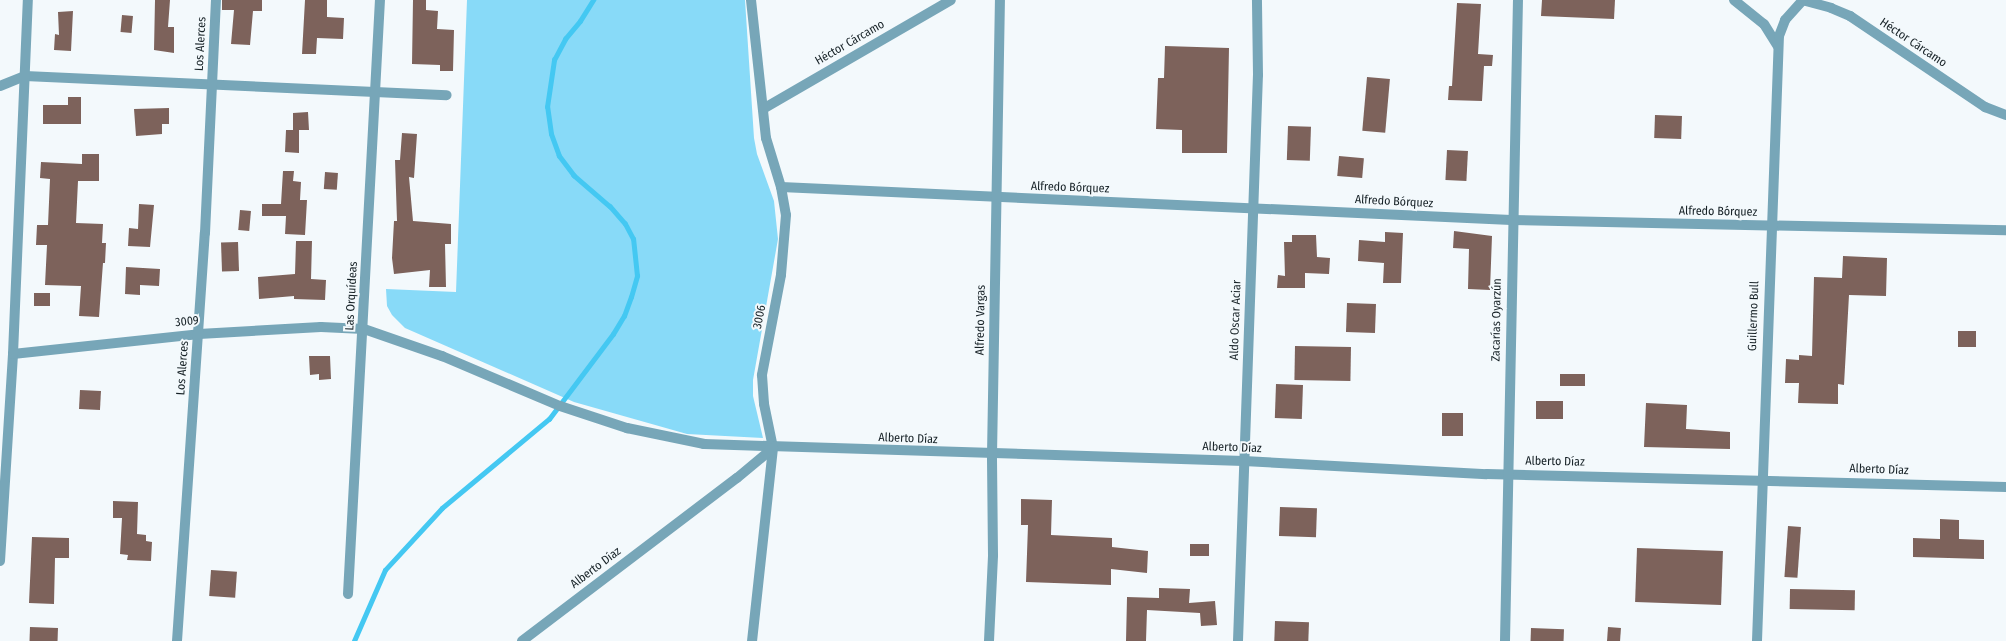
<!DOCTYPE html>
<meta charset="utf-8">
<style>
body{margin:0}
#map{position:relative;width:2006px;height:641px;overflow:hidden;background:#f3f9fc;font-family:"Fira Sans Condensed",sans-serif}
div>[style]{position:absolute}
.green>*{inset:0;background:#88daf8}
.stream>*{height:4.5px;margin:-2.25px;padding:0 2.25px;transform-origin:2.25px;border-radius:2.25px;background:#44c8f2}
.building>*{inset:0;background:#7d625b;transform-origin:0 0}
.minor>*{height:10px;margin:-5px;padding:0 5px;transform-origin:5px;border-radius:5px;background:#77a6b8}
span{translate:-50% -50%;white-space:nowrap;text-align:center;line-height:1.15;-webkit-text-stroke:4px #f3f9fc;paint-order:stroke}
.street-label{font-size:12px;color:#162126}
</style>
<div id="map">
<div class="green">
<i style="clip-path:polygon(467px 0,745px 0,754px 138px,757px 154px,774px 201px,778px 239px,753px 380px,753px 396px,763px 438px,687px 434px,574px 402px,405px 328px,392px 315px,387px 306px,386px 289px,456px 292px)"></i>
</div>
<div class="stream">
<i style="left:354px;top:641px;width:77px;rotate:-66.4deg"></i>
<i style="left:385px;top:570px;width:84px;rotate:-47.4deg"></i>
<i style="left:442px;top:508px;width:139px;rotate:-39.8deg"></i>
<i style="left:549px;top:419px;width:106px;rotate:-53deg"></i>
<i style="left:613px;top:334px;width:21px;rotate:-59deg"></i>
<i style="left:624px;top:316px;width:20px;rotate:-70deg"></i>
<i style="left:631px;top:297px;width:22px;rotate:-74deg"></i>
<i style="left:637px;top:276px;width:37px;rotate:-96deg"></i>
<i style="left:633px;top:239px;width:17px;rotate:-118deg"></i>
<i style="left:625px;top:224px;width:23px;rotate:-131deg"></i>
<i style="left:610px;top:207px;width:48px;rotate:-139.3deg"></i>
<i style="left:574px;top:176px;width:25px;rotate:-127deg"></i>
<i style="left:559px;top:156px;width:23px;rotate:-110deg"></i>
<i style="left:551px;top:134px;width:27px;rotate:-98deg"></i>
<i style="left:547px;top:107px;width:48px;rotate:-81.5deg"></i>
<i style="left:554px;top:60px;width:24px;rotate:-62deg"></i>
<i style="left:565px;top:39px;width:23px;rotate:-50deg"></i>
<i style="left:580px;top:21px;width:25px;rotate:-58deg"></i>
</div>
<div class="building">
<i style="clip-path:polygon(155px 0,170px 0,168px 27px,174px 27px,174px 53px,154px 50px)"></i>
<i style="clip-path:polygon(222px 0,262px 0,262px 11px,253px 11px,250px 45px,231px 44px,234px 10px,222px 10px)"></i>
<i style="clip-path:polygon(305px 0,327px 0,327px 17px,344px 18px,343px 39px,317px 38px,316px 54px,302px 54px)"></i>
<i style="clip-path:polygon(413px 0,426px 0,426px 10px,438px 11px,437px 29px,454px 30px,453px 71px,440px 71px,440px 65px,412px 64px)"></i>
<i style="clip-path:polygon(1542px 0,1615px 0,1614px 19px,1541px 16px)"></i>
<i style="clip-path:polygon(1457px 3px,1481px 4px,1478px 54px,1493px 55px,1492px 66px,1484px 66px,1482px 101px,1448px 100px,1449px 86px,1452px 86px)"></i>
<i style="clip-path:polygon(73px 11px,71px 51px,54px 50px,55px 34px,59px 35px,58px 12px)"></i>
<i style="left:122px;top:15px;width:11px;height:17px;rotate:5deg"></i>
<i style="clip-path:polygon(1165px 46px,1229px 48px,1227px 153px,1182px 153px,1182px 130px,1156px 129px,1158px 78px,1164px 78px)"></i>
<i style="left:1367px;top:77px;width:23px;height:54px;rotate:5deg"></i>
<i style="clip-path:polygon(68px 97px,81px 97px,81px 124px,43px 124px,43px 105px,68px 105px)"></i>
<i style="clip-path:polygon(169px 108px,169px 124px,162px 124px,162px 134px,136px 136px,134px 109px)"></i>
<i style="clip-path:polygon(308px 112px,309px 130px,299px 130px,299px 153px,285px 152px,286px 130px,293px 130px,293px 113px)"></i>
<i style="left:1655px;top:115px;width:27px;height:23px;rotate:2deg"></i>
<i style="left:1288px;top:126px;width:23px;height:34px;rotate:2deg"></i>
<i style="clip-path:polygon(402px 133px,417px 134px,414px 178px,409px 177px,413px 221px,451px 224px,451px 244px,445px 244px,446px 287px,429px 287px,430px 270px,394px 274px,392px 258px,394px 221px,397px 221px,395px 160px,400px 160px)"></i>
<i style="left:1447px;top:150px;width:21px;height:30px;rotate:3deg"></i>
<i style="clip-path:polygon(82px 154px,99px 154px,99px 181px,78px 181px,76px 223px,103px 224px,102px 243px,106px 243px,105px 263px,103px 263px,99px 317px,79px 316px,81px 286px,45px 285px,47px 245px,36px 245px,37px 225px,48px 225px,50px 179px,40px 178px,41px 162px,82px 164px)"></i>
<i style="left:1339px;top:156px;width:25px;height:20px;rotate:5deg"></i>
<i style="clip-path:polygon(283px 171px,294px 171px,293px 181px,301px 182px,300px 200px,307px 200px,305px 235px,285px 234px,286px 216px,262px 216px,262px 204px,281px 204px)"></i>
<i style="left:325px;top:172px;width:13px;height:17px;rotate:4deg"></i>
<i style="clip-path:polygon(139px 204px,154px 205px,150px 247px,128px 246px,129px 228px,138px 229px)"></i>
<i style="left:240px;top:210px;width:11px;height:20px;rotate:5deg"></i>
<i style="clip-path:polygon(1454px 231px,1492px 236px,1490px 290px,1468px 289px,1469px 249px,1453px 248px)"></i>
<i style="clip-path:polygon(1385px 232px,1403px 233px,1401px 283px,1383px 283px,1384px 263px,1358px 261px,1359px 240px,1385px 242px)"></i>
<i style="clip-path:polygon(1292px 235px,1316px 235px,1317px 257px,1330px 258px,1329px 274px,1305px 273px,1305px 288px,1277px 288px,1278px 275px,1285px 276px,1284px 242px,1292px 242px)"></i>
<i style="clip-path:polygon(296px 241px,312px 241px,311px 279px,326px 280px,325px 300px,294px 299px,294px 296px,259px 299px,258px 277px,295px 274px)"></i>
<i style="left:238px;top:242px;width:29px;height:17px;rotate:88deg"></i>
<i style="clip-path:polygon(1843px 256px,1887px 258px,1886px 296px,1849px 295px,1844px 385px,1838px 384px,1838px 404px,1798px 403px,1799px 383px,1785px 383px,1786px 359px,1799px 360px,1799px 355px,1812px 356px,1814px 277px,1842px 278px)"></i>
<i style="clip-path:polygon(126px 267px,160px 269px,159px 286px,140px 285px,140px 295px,125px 294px)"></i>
<i style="left:34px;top:293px;width:16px;height:13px"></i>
<i style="left:1347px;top:303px;width:29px;height:29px;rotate:2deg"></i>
<i style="left:1958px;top:331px;width:18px;height:16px"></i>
<i style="left:1295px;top:346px;width:56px;height:34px;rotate:1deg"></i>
<i style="clip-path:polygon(309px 356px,330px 356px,331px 379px,319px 380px,319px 374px,310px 375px)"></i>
<i style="left:1560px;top:374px;width:25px;height:12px"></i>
<i style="left:1276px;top:384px;width:27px;height:34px;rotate:2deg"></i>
<i style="left:80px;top:390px;width:21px;height:19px;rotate:3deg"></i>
<i style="left:1536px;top:401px;width:27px;height:18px"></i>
<i style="clip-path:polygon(1646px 403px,1687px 405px,1686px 429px,1730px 432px,1730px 449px,1644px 447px)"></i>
<i style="left:1442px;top:413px;width:21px;height:23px"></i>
<i style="clip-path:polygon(1021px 499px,1052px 500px,1051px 535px,1112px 538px,1112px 547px,1148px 551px,1147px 573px,1111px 569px,1111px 585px,1026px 582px,1028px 525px,1021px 525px)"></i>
<i style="clip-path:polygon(113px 501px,138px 502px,137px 534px,146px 535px,146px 541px,152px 542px,151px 561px,127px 560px,128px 555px,120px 554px,122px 518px,113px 518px)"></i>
<i style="left:1280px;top:507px;width:37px;height:29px;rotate:2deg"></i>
<i style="clip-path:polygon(1940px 519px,1959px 520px,1959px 539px,1984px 540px,1984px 559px,1913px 557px,1913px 538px,1940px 539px)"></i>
<i style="left:1788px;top:526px;width:13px;height:51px;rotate:4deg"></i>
<i style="clip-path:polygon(32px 537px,69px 538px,69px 558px,55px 558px,54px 604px,29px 603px)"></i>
<i style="left:1190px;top:544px;width:19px;height:12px"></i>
<i style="left:1637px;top:548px;width:86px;height:54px;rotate:2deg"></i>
<i style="left:211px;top:570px;width:26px;height:26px;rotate:4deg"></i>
<i style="clip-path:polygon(1159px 588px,1190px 589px,1189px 603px,1215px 601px,1217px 625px,1201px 626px,1200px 613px,1147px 610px,1146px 641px,1126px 641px,1127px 597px,1159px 598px)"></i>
<i style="left:1790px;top:589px;width:65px;height:20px;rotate:1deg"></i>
<i style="left:1275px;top:621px;width:34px;height:20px;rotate:2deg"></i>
<i style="left:30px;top:627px;width:28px;height:14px;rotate:2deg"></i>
<i style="left:1608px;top:627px;width:13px;height:14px;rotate:4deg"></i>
<i style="left:1531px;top:628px;width:33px;height:13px;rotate:2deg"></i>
</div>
<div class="minor">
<i style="left:751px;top:0;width:139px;rotate:83.8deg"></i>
<i style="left:766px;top:138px;width:51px;rotate:73deg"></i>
<i style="left:781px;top:187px;width:28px;rotate:80deg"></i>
<i style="left:786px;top:215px;width:60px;rotate:94.8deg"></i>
<i style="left:781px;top:275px;width:102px;rotate:100.8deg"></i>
<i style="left:762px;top:375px;width:29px;rotate:86deg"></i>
<i style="left:764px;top:404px;width:45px;rotate:78.4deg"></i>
<i style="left:773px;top:448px;width:194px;rotate:96.2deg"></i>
<i style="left:1734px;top:0;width:38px;rotate:39deg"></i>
<i style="left:1764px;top:24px;width:26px;rotate:58deg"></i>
<i style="left:1802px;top:0;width:30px;rotate:15deg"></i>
<i style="left:1831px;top:8px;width:21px;rotate:23deg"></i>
<i style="left:1850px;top:16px;width:163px;rotate:34deg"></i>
<i style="left:1985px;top:107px;width:22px;rotate:21deg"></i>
<i style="left:0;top:86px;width:27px;rotate:-22deg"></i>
<i style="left:25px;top:76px;width:422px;rotate:2.6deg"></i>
<i style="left:763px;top:109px;width:217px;rotate:-30.1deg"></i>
<i style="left:781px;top:187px;width:731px;rotate:2.59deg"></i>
<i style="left:1511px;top:220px;width:495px;rotate:1.2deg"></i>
<i style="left:13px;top:354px;width:187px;rotate:-6.1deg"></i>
<i style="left:199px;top:334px;width:122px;rotate:-3.3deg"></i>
<i style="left:321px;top:327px;width:43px;rotate:2.7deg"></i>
<i style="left:364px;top:329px;width:83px;rotate:19.1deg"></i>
<i style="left:442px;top:356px;width:128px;rotate:23deg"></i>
<i style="left:560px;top:406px;width:71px;rotate:18.2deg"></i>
<i style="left:627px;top:428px;width:79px;rotate:11.7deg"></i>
<i style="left:704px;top:444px;width:540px;rotate:1.8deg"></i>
<i style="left:1244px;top:461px;width:243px;rotate:3.1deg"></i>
<i style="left:1487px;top:474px;width:519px;rotate:1.43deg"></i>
<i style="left:0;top:561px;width:207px;rotate:-86.4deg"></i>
<i style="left:13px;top:354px;width:354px;rotate:-87.6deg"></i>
<i style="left:348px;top:594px;width:595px;rotate:-86.92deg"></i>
<i style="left:177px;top:641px;width:409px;rotate:-86.1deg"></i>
<i style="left:205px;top:233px;width:233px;rotate:-87.3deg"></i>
<i style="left:522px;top:641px;width:270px;rotate:-37.2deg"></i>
<i style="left:737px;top:478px;width:47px;rotate:-39.8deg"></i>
<i style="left:989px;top:641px;width:86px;rotate:-87.3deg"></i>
<i style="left:993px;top:555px;width:100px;rotate:-90.6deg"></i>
<i style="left:992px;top:455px;width:455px;rotate:-89deg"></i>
<i style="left:1238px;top:641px;width:566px;rotate:-87.98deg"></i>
<i style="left:1258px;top:75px;width:75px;rotate:-90.8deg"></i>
<i style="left:1505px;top:641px;width:641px;rotate:-88.84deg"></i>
<i style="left:1757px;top:641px;width:605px;rotate:-87.92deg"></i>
<i style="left:1779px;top:36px;width:17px;rotate:-69deg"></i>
<i style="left:1785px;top:20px;width:27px;rotate:-48deg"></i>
</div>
<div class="street-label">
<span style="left:850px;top:43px;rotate:-30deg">Héctor Cárcamo</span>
<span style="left:1913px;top:43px;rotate:34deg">Héctor Cárcamo</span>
<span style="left:201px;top:44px;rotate:-87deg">Los Alerces</span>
<span style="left:1070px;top:188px;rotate:2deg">Alfredo Bórquez</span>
<span style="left:1394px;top:202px;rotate:3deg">Alfredo Bórquez</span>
<span style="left:1718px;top:212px;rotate:1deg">Alfredo Bórquez</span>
<span style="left:352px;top:296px;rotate:-87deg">Las Orquídeas</span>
<span style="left:1754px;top:316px;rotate:-88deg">Guillermo Bull</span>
<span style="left:760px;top:317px;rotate:-79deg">3006</span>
<span style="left:981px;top:320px;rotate:-89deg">Alfredo Vargas</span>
<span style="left:1236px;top:320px;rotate:-88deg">Aldo Oscar Aciar</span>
<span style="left:1497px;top:320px;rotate:-89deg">Zacarías Oyarzún</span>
<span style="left:187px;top:322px;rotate:-6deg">3009</span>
<span style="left:183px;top:368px;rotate:-86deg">Los Alerces</span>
<span style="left:908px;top:439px;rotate:2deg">Alberto Díaz</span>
<span style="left:1232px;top:448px;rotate:2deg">Alberto Díaz</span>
<span style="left:1555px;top:462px;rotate:1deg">Alberto Díaz</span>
<span style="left:1879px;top:470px;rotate:2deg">Alberto Díaz</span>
<span style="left:596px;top:568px;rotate:-37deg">Alberto Díaz</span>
</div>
</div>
